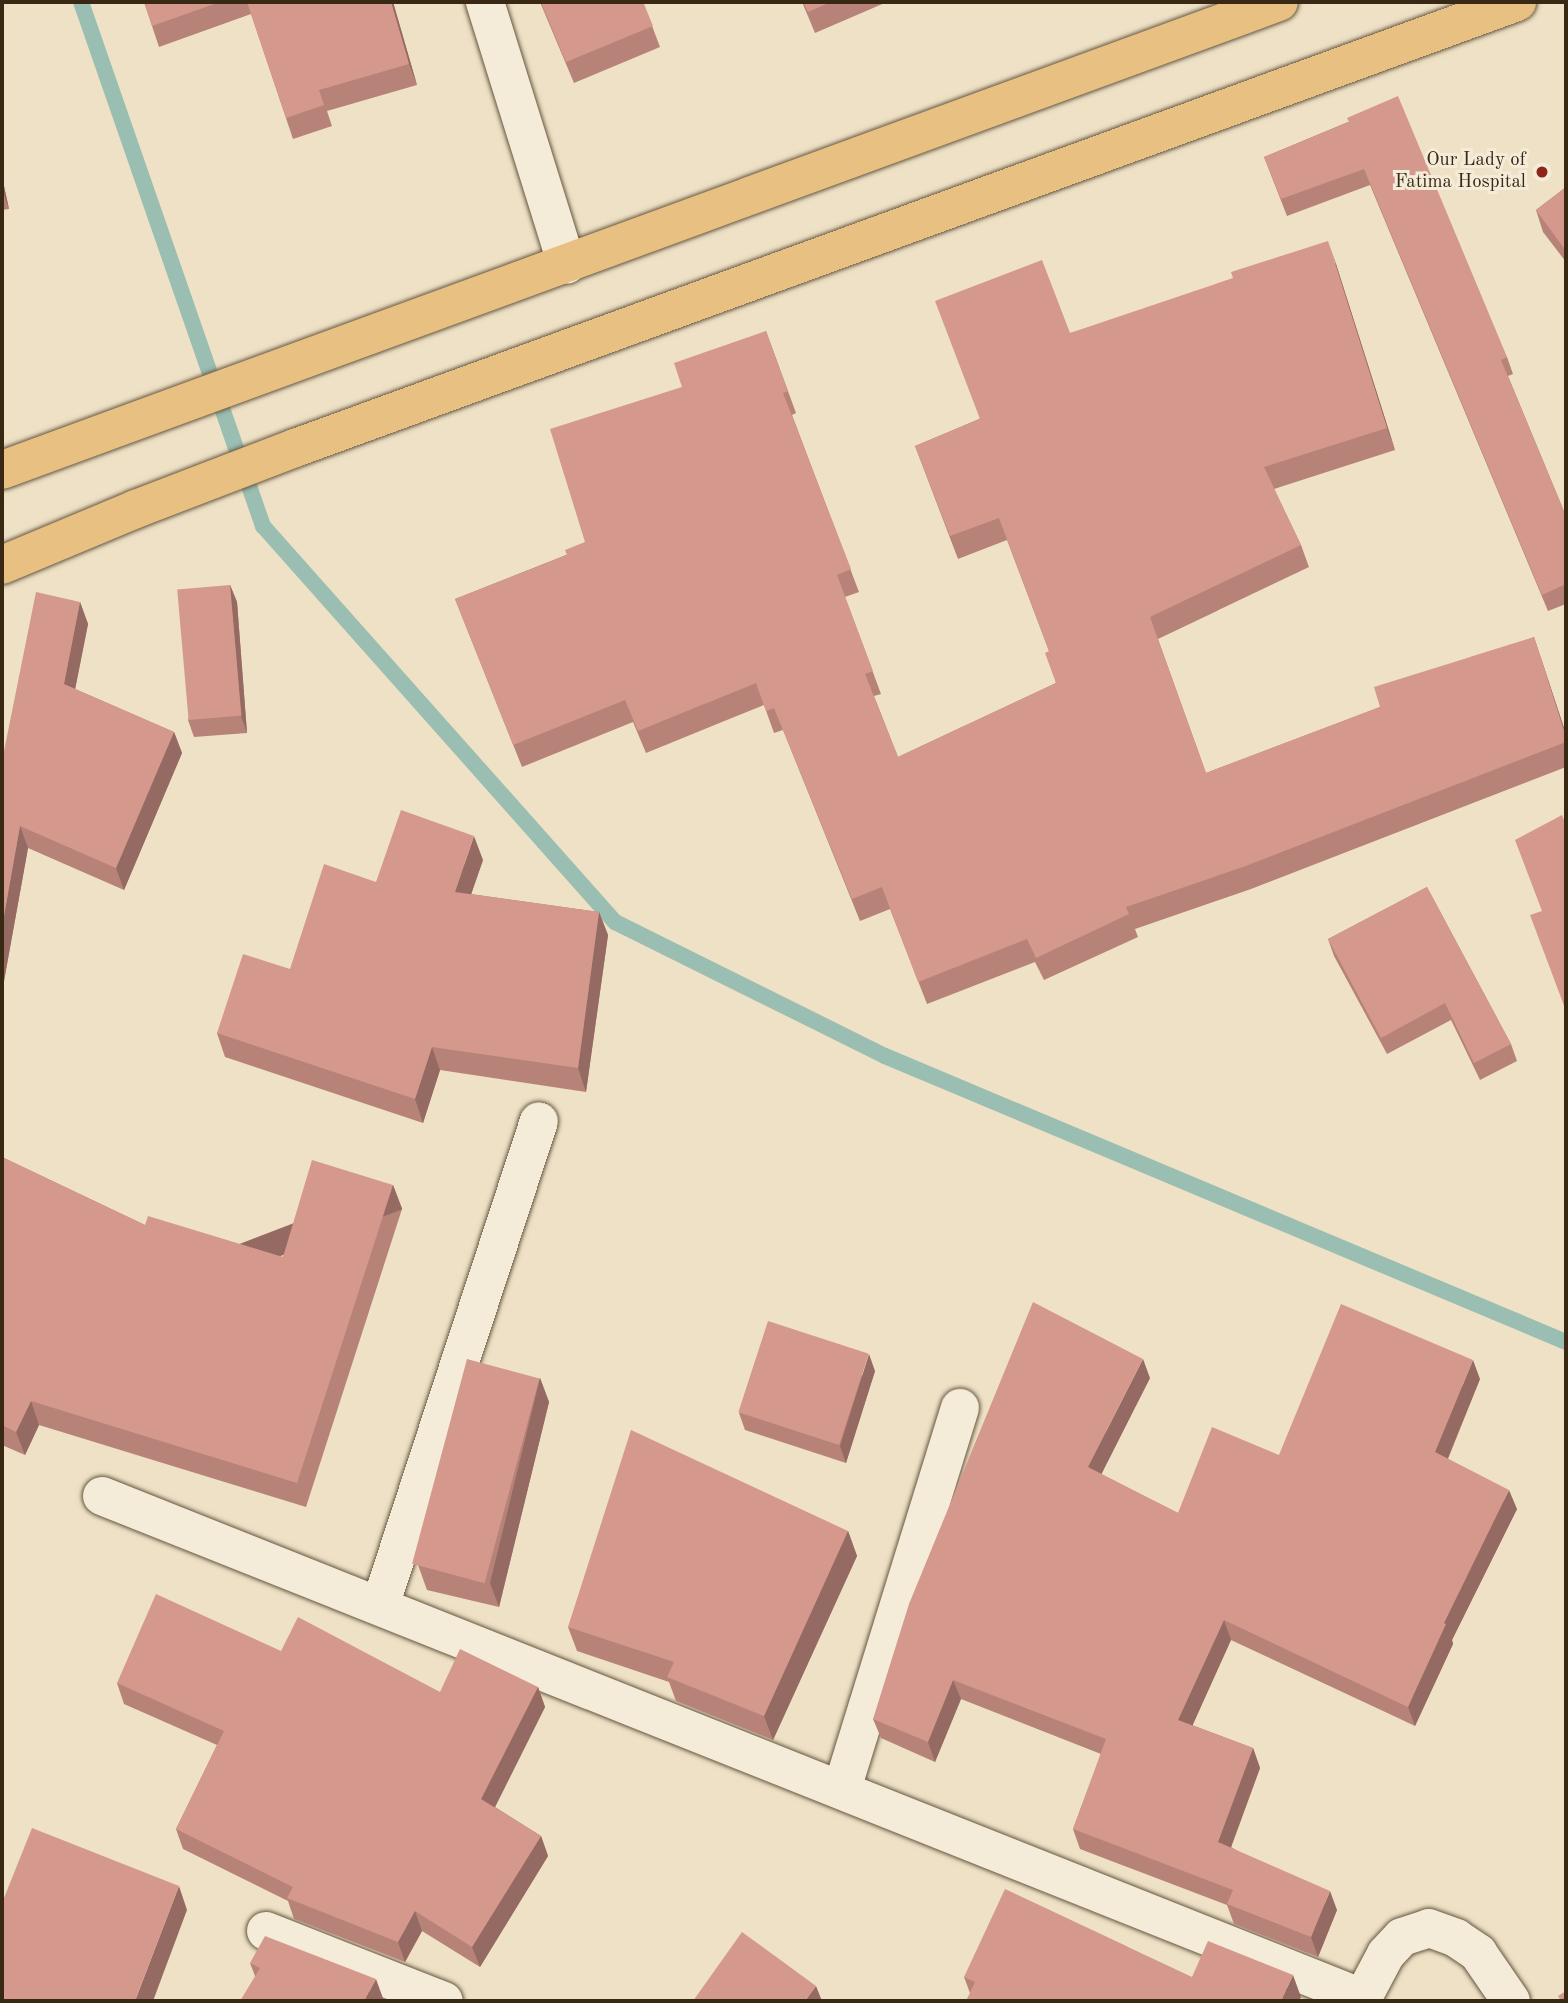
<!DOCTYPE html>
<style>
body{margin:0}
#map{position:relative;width:1568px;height:2003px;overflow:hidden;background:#eee1c5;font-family:"Old Standard TT",serif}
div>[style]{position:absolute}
.stream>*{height:16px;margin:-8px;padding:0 8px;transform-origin:8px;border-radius:8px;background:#9abeb1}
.roads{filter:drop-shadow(0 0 2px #665640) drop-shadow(0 0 2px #665640)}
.minor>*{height:38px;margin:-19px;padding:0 19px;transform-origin:19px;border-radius:19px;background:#f4ecd9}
.major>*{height:38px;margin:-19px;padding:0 19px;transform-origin:19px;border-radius:19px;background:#e7c082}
.wall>*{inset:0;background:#b78379}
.shaded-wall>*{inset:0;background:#956a63;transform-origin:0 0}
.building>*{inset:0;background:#d5988d;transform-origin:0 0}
.dots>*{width:19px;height:19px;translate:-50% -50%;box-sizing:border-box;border:4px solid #f4ecd9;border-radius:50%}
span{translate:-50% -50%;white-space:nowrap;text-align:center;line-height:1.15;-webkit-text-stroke:6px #f4ecd9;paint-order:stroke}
.poi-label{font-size:19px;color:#392814}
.right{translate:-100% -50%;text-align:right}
.frame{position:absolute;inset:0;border:4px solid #392814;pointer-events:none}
</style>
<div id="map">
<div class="stream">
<i style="left:81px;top:2px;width:555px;rotate:70.85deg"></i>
<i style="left:263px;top:526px;width:530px;rotate:48.37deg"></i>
<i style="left:615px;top:922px;width:301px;rotate:26.4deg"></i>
<i style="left:885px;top:1056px;width:739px;rotate:22.78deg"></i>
</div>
<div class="roads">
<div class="minor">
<i style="left:485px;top:2px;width:275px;rotate:72.7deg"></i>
<i style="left:102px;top:1496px;width:1356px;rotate:21.72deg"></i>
<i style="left:380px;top:1606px;width:510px;rotate:-71.85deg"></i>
<i style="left:842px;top:1789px;width:399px;rotate:-72.8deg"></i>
<i style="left:266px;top:1931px;width:191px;rotate:21.5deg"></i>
<i style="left:1361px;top:2001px;width:53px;rotate:-62deg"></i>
<i style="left:1386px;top:1954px;width:23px;rotate:-47deg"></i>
<i style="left:1402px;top:1937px;width:28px;rotate:-18deg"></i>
<i style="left:1429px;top:1928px;width:29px;rotate:20deg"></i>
<i style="left:1456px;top:1938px;width:27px;rotate:34deg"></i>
<i style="left:1478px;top:1953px;width:58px;rotate:55.5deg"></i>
</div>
<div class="major">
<i style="left:2px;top:470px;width:1360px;rotate:-20.13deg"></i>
<i style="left:2px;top:565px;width:145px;rotate:-22.7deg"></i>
<i style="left:136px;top:509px;width:170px;rotate:-21deg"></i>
<i style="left:295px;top:448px;width:1301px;rotate:-20.05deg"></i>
</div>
</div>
<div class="wall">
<i style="clip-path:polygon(144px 2px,393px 2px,417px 85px,327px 111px,332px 126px,293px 139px,251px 14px,159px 47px)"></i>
<i style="clip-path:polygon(540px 2px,643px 2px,660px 47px,574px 83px)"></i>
<i style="clip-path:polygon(802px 2px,887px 2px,815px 33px)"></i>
<i style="clip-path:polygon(1348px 122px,1507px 357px,1513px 374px,1508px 376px,1566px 516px,1566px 604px,1548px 611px,1370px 185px,1287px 216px,1264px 157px)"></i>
<i style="clip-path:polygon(2px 177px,9px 209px,2px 210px)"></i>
<i style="clip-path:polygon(1566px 187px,1566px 262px,1543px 232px,1536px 210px)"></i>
<i style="clip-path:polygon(1336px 264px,1395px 450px,1274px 489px,1301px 545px,1309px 567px,1158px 639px,1206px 773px,1380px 707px,1534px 637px,1566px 734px,1566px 767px,1251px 889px,1135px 929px,1138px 937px,1044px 980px,1035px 962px,927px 1004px,890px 909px,860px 921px,783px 730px,774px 733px,764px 705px,646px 753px,633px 722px,522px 767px,455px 599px,566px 555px,585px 542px,682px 387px,766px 331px,796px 413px,792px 415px,859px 592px,845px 597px,881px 694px,874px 696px,898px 757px,1056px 683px,1049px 651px,1007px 540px,958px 559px,915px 446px,979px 419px,1070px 333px)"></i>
<i style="clip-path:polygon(230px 585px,237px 602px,247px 733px,194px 737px,188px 720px)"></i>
<i style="clip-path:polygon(80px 602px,88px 624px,75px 689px,174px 732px,182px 753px,124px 890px,28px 848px,2px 992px,2px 761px)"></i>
<i style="clip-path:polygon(483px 860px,471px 894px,599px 912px,608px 935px,586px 1092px,440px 1070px,423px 1123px,225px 1057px,217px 1033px,290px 969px,376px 882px)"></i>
<i style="clip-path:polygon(1427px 887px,1511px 1044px,1517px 1061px,1480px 1080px,1451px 1020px,1387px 1054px,1334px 956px,1328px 939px)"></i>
<i style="clip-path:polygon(2px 1157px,145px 1225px,283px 1257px,393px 1185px,402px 1209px,306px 1507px,39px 1425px,25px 1455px,2px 1445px)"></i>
<i style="clip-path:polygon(875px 1371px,846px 1463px,745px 1430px,739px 1413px)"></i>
<i style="clip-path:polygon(540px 1378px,549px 1402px,499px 1607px,427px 1590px,418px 1565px)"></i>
<i style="clip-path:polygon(1150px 1378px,1101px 1474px,1178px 1513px,1279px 1455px,1480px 1379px,1448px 1459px,1517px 1509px,1452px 1640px,1453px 1644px,1415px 1726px,1231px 1640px,1192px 1725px,1253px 1748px,1260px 1768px,1231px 1847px,1337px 1910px,1318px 1957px,1234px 1924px,1227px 1905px,1080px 1849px,1073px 1829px,1101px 1754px,961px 1699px,935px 1762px,881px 1738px,873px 1719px)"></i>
<i style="clip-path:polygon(848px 1531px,857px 1556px,773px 1740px,676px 1701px,669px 1682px,577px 1651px,568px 1627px)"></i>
<i style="clip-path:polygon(281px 1651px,440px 1692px,538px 1687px,545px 1707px,495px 1807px,541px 1836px,548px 1856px,480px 1967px,422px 1931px,405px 1962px,294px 1919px,288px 1901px,183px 1849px,176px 1829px,217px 1745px,124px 1704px,117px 1683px)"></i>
<i style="clip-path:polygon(250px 1963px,384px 2001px,255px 1976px)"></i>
<i style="clip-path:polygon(964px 1977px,1192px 1977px,1301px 1997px,970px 1993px)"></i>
</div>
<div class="shaded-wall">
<i style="clip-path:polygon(391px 2px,393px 2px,417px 85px,409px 64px)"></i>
<i style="clip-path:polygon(2px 177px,9px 209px,2px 189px)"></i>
<i style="clip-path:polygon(1328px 241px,1336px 264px,1395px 450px,1387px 428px)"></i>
<i style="clip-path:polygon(230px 585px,237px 602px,247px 733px,241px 716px)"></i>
<i style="clip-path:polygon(80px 602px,88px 624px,72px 705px,64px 684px)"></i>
<i style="clip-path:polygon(1534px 637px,1566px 734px,1566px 737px)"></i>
<i style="clip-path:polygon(174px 732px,182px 753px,124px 890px,116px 868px)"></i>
<i style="clip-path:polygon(20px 826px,28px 848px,2px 992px,2px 927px)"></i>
<i style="clip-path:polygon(474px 836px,483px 860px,464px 915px,455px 892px)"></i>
<i style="clip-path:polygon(599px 912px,608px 935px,586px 1092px,578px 1068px)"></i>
<i style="clip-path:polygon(432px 1047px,440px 1070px,423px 1123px,415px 1099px)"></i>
<i style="left:393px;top:1185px;width:26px;height:313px;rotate:69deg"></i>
<i style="clip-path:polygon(869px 1354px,875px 1371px,846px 1463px,840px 1446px)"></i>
<i style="clip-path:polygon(1143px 1359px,1150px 1378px,1095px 1487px,1088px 1467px)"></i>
<i style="clip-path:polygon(1473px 1360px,1480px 1379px,1442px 1472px,1435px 1452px)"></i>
<i style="clip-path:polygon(540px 1378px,549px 1402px,499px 1607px,490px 1583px)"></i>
<i style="clip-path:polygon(31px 1401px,39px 1425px,25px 1455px,16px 1432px)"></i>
<i style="clip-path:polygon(1509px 1490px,1517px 1509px,1452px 1640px,1453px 1644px,1415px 1726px,1408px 1707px,1444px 1623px)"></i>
<i style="clip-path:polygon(848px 1531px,857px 1556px,773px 1740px,764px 1716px)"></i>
<i style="clip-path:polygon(1224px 1620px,1231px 1640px,1186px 1740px,1178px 1720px)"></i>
<i style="clip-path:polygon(953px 1680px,961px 1699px,935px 1762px,928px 1742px)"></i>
<i style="clip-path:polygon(538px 1687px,545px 1707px,489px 1819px,481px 1799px)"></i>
<i style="clip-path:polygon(1253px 1748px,1260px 1768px,1226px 1861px,1218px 1842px)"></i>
<i style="clip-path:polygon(541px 1836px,548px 1856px,480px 1967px,472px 1947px)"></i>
<i style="clip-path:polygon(179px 1886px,187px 1910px,153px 2001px,135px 2001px)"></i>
<i style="clip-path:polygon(1330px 1891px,1337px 1910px,1318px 1957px,1311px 1937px)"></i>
<i style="clip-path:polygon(415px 1911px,422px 1931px,405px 1962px,398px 1942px)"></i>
<i style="clip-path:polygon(1293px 1975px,1301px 1997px,1299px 2001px,1281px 2001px)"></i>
<i style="clip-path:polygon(376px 1979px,384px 2001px,364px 2001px)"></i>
<i style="clip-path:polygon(816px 1986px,822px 2001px,805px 2001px)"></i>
</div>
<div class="building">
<i style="clip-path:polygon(144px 2px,220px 2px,152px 26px)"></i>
<i style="clip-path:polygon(247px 2px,391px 2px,409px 64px,319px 90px,324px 105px,286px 118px)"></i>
<i style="clip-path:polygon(541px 2px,643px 2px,653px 26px,566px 62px)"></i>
<i style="clip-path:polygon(803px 2px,831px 2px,808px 12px)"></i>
<i style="clip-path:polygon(1398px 96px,1507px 357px,1501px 360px,1566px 516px,1566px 584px,1542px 595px,1364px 169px,1281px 199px,1264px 157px,1349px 122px,1347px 118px)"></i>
<i style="clip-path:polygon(1566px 187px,1566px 251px,1536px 210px)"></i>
<i style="clip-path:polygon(1328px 241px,1387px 428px,1264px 467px,1301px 545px,1150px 617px,1206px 773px,1380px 707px,1374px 687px,1534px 637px,1566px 737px,1566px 742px,1243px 867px,1126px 907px,1129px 914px,1036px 958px,1027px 939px,918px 982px,882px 887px,852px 899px,774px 708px,766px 711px,756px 683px,638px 731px,625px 700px,513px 745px,455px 599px,567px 555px,565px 550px,585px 542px,550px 429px,682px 387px,674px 363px,766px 331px,788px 391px,783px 393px,851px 569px,837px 575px,873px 671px,865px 674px,898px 757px,1056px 683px,1045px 653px,1049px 651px,999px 518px,950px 536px,915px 446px,980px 419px,935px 301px,1042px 260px,1070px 333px,1233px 278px,1231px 272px)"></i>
<i style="left:230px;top:585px;width:131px;height:53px;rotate:85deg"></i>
<i style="clip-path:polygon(36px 592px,80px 602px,64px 684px,174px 732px,116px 868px,20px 826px,2px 927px,2px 761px)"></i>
<i style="clip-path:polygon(401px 810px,474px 836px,455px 892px,599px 912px,578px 1068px,432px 1047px,415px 1099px,217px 1033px,243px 954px,290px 969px,324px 864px,376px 882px)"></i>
<i style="clip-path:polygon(1562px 815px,1566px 825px,1566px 1011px,1530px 915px,1542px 911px,1515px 840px)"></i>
<i style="clip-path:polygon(1427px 887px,1511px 1044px,1474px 1063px,1445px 1003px,1381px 1038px,1328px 939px)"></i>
<i style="clip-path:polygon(2px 1157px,145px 1225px,148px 1216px,283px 1257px,312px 1160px,393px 1185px,297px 1483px,31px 1401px,16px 1432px,2px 1425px)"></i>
<i style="clip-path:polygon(1033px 1302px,1143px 1359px,1088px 1467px,1178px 1513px,1212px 1427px,1279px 1455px,1341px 1304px,1473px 1360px,1435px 1452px,1509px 1490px,1444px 1623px,1446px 1624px,1408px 1707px,1224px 1620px,1178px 1720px,1253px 1748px,1218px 1842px,1330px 1891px,1311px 1937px,1227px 1904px,1233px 1890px,1073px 1829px,1106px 1739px,953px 1680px,928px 1742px,873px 1719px,909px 1604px)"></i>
<i style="left:768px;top:1321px;width:106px;height:96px;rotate:18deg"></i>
<i style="left:467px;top:1359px;width:75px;height:212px;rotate:15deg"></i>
<i style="clip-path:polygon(631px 1430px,848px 1531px,764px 1716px,667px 1677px,674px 1662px,568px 1627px)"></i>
<i style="clip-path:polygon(156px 1594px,281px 1651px,298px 1617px,440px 1692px,460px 1649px,538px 1687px,481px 1799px,541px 1836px,472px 1947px,415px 1911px,398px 1942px,287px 1898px,293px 1887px,176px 1829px,224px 1731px,117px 1683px)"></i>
<i style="clip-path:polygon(32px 1828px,179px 1886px,135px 2001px,2px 2001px,2px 1903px)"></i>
<i style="clip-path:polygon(1005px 1889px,1192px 1977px,1208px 1941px,1293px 1975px,1281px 2001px,966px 2001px,975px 1982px,964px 1977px)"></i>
<i style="clip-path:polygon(742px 1932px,816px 1986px,805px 2001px,693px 2001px)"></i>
<i style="clip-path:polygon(265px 1936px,376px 1979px,364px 2001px,240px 2001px,260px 1968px,250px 1963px)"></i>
<i style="clip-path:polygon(1566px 1991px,1566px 2001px,1561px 2001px,1558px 1996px)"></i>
</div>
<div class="dots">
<i style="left:1542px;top:172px;background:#8f2418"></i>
</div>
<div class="poi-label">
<span class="right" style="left:1526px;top:172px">Our Lady of<br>Fatima Hospital</span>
</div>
<div class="frame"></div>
</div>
